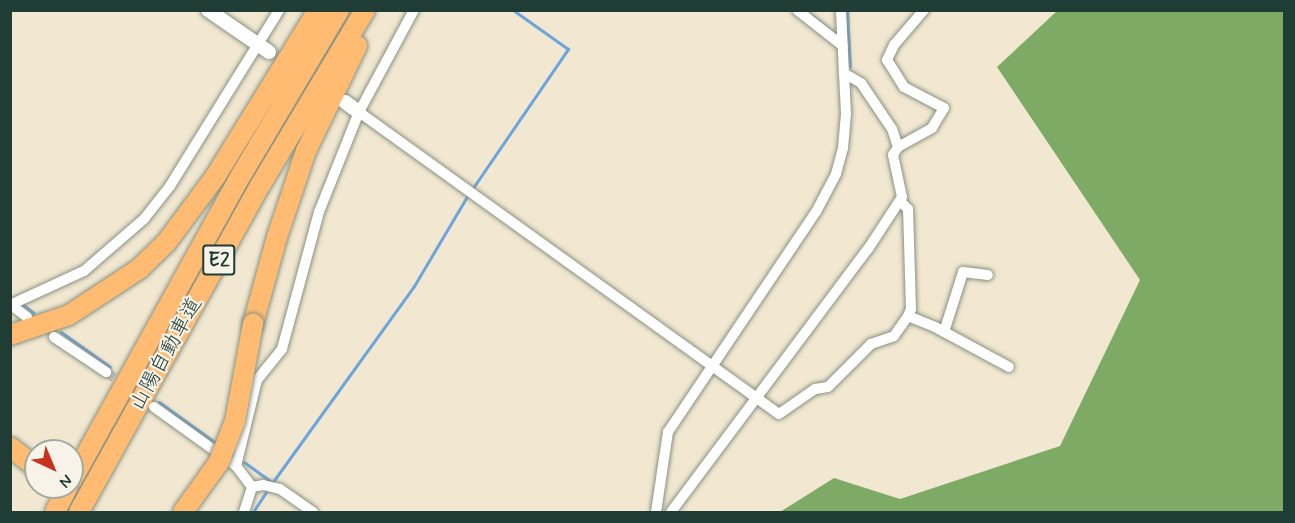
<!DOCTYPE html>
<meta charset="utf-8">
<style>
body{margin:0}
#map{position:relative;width:1295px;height:523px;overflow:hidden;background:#f2e8d1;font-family:Mynerve,"Klee One",sans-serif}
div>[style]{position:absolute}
.forest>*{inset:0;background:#7dab65}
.stream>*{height:3px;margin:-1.5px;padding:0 1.5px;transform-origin:1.5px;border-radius:1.5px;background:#6ca5db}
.minor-tunnel>*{height:10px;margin-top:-5px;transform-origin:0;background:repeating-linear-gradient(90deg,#c8c6b2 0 10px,transparent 0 15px)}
.roads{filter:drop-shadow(0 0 2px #889282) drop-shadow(0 0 2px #889282)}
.minor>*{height:10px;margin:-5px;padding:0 5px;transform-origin:5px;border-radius:5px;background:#fff}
.tertiary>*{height:14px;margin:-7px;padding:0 7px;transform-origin:7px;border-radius:7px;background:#fff}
.motorway>*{height:20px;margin:-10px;padding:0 10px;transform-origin:10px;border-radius:10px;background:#febb71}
.bridges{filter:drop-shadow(0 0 2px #889282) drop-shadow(0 0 2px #889282)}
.motorway-bridge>*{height:20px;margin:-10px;padding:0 10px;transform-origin:10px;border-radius:10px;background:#febb71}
span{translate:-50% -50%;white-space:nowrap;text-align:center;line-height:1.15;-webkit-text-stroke:4.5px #f7f3e8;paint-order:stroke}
.shield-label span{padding:2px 4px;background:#f7f3e8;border:2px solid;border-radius:4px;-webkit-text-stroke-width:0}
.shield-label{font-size:20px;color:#1f3d34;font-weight:700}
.street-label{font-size:21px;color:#1f3d34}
.frame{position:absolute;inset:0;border:12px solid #1f3d34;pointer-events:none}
.north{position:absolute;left:24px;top:439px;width:60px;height:60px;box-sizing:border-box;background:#f7f3e8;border:2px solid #a1aaa0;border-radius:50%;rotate:136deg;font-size:16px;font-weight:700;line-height:24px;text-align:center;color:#1f3d34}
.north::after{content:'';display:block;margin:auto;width:21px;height:27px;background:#c8321e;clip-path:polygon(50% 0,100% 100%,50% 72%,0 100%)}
</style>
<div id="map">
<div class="forest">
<i style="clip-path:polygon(1057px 11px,1284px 11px,1284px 512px,780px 512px,834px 478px,900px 499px,1060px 446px,1140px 280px,997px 67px)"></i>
</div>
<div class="stream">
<i style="left:847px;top:10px;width:39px;rotate:87deg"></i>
<i style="left:811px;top:15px;width:26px;rotate:39deg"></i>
<i style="left:849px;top:49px;width:17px;rotate:87deg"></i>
<i style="left:21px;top:303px;width:16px;rotate:38deg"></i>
<i style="left:61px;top:332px;width:60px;rotate:35.5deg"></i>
<i style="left:159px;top:402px;width:70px;rotate:35.7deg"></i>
<i style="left:244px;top:462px;width:34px;rotate:36deg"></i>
<i style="left:272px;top:483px;width:243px;rotate:-54.2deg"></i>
<i style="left:414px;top:286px;width:102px;rotate:-59.4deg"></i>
<i style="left:466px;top:198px;width:181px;rotate:-55.6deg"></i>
<i style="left:568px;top:49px;width:67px;rotate:-144.7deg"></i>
<i style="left:253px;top:512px;width:27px;rotate:-57deg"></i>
</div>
<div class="minor-tunnel">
<i style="left:106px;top:372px;width:48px;rotate:35.7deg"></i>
</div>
<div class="roads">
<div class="minor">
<i style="left:797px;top:10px;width:58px;rotate:38deg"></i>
<i style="left:359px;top:112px;width:517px;rotate:35.72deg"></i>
<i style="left:779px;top:414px;width:44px;rotate:-34.8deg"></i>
<i style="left:815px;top:389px;width:13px;rotate:-9deg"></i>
<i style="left:828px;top:387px;width:61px;rotate:-45deg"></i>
<i style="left:871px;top:344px;width:24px;rotate:-19deg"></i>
<i style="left:894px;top:336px;width:24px;rotate:-55deg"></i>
<i style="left:908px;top:316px;width:8px;rotate:-67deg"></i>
<i style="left:911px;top:309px;width:100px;rotate:-91.7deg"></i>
<i style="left:908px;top:209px;width:11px;rotate:-135deg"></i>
<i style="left:898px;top:147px;width:39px;rotate:-29deg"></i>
<i style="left:932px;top:128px;width:23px;rotate:-59deg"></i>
<i style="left:944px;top:108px;width:45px;rotate:-152.3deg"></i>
<i style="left:904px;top:87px;width:32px;rotate:-122deg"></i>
<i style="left:887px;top:60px;width:17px;rotate:-65deg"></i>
<i style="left:894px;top:45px;width:46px;rotate:-49.4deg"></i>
<i style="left:10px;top:305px;width:81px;rotate:-24.7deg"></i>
<i style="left:84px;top:271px;width:79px;rotate:-40.9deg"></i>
<i style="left:144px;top:219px;width:42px;rotate:-51.8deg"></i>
<i style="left:170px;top:186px;width:207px;rotate:-58.2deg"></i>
<i style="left:11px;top:305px;width:20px;rotate:37deg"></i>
<i style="left:908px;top:316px;width:29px;rotate:22deg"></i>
<i style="left:935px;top:327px;width:84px;rotate:28.4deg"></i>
<i style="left:944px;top:332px;width:63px;rotate:-72.4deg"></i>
<i style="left:963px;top:272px;width:25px;rotate:7deg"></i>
<i style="left:54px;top:337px;width:63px;rotate:33.9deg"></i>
<i style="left:154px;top:407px;width:101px;rotate:35.7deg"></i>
<i style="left:252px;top:487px;width:11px;rotate:-10deg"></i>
<i style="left:263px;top:485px;width:17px;rotate:13deg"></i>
<i style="left:280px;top:489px;width:40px;rotate:34.9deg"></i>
<i style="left:244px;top:512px;width:26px;rotate:-72deg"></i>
<i style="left:252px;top:487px;width:26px;rotate:-127deg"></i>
<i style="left:236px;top:466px;width:89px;rotate:-76.3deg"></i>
<i style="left:257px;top:380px;width:40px;rotate:-51deg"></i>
<i style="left:282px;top:349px;width:142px;rotate:-74.9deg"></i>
<i style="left:319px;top:212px;width:108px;rotate:-68.2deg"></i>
<i style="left:359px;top:112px;width:116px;rotate:-61.7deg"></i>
<i style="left:656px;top:512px;width:81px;rotate:-81.5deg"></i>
<i style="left:668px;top:432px;width:265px;rotate:-56.1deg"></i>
<i style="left:816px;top:212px;width:43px;rotate:-62.2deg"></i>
<i style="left:836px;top:174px;width:27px;rotate:-75deg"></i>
<i style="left:843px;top:148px;width:34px;rotate:-85deg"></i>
<i style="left:846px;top:114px;width:104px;rotate:-92.8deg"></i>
<i style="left:671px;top:512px;width:329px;rotate:-53.2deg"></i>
<i style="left:868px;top:249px;width:62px;rotate:-56.8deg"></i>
<i style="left:902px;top:197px;width:43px;rotate:-102.1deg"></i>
<i style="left:893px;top:155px;width:9px;rotate:-58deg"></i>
<i style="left:898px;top:147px;width:19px;rotate:-108deg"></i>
<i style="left:892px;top:129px;width:55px;rotate:-124deg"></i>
<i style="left:861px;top:83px;width:20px;rotate:-150deg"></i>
</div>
<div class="tertiary">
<i style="left:208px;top:10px;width:74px;rotate:34.5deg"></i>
<i style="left:345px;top:102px;width:17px;rotate:36deg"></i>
</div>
<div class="motorway">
<i style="left:253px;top:324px;width:90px;rotate:-74.6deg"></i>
<i style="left:277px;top:237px;width:91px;rotate:-71.4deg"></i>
<i style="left:306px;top:151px;width:117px;rotate:-64.1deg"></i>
<i style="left:10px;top:335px;width:62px;rotate:-18.7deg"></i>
<i style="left:69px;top:315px;width:84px;rotate:-33.3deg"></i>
<i style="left:139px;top:269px;width:37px;rotate:-44deg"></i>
<i style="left:166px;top:243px;width:82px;rotate:-53.4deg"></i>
<i style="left:215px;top:177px;width:196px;rotate:-58.3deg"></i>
<i style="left:10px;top:447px;width:33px;rotate:38deg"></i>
<i style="left:72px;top:480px;width:352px;rotate:-61deg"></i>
<i style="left:243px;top:172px;width:188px;rotate:-59.3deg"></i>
<i style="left:55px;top:512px;width:28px;rotate:-63deg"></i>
<i style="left:79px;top:512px;width:375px;rotate:-61deg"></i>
<i style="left:261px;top:184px;width:203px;rotate:-59.1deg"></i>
</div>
</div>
<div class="bridges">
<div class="motorway-bridge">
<i style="left:183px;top:512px;width:62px;rotate:-54.2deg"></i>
<i style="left:219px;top:462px;width:44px;rotate:-68.7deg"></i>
<i style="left:235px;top:421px;width:99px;rotate:-79.5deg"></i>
</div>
</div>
<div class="shield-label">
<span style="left:219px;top:260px">E2</span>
</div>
<div class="street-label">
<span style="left:166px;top:354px;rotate:-61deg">山陽自動車道</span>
</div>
<div class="frame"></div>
<div class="north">N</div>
</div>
